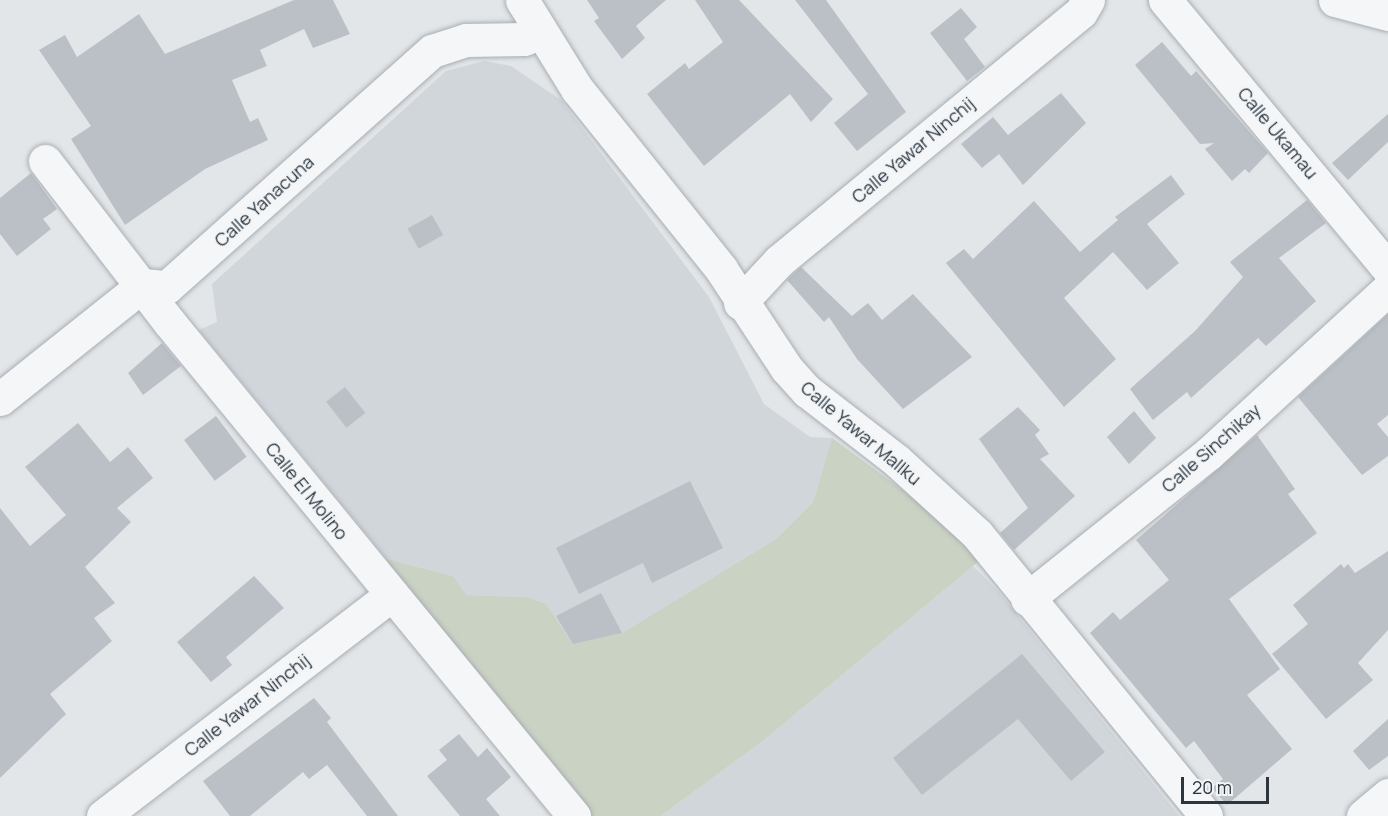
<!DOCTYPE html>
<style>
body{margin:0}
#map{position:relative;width:1388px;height:816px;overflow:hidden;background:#e2e6e9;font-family:Manrope,sans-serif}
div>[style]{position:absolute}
.built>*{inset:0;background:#d1d6db}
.green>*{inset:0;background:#cad2c4}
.building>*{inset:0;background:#bac0c5;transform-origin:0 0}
.roads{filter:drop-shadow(0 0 2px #a8aeb3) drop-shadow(0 0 2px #a8aeb3)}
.street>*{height:33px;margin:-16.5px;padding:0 16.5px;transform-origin:16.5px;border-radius:16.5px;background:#f5f6f8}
span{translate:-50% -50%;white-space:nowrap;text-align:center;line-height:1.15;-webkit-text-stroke:5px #f2f5f7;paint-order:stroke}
.street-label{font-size:18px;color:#2c363f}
.scale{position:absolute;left:1181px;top:777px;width:88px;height:27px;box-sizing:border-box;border:3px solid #2c363f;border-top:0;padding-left:8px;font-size:18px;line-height:21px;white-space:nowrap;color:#2c363f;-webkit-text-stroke:4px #f2f5f7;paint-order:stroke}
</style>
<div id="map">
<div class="built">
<i style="clip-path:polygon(484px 61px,511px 66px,561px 100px,709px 297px,764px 404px,810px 437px,832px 438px,813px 502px,776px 539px,622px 633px,573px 644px,546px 604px,528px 597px,465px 595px,453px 576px,387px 559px,199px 330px,217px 322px,212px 284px,446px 71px)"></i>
<i style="clip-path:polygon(973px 566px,998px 591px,1179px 816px,661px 816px,764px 740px)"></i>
</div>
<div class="green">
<i style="clip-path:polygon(832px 438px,927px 508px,979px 561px,764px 740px,661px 816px,591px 816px,432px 619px,378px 564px,387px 559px,453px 576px,466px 595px,528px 597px,546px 604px,573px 644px,622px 633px,776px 539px,813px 502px)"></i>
</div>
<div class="building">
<i style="clip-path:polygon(294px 0,333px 0,350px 34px,313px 48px,304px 29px,260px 50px,267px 66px,232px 80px,250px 122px,258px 118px,268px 140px,205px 169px,125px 225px,71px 139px,91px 126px,39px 50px,65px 35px,77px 57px,139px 14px,165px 54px)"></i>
<i style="clip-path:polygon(587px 0,666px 0,636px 26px,645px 38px,622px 59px,594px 21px,599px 18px)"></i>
<i style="clip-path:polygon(695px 0,739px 0,833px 99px,811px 122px,790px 94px,704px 166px,647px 94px,685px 63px,689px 69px,723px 42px)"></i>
<i style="clip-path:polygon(795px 0,826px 0,906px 112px,857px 151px,834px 123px,868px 94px)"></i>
<i style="clip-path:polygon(961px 8px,977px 27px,964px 39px,985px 67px,967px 81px,930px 33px)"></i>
<i style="clip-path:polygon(1162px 42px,1191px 76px,1196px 71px,1268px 153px,1249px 173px,1245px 169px,1232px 181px,1205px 149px,1214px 143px,1200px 144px,1135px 65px)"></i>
<i style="clip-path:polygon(1061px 93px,1086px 123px,1023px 185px,999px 154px,982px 168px,961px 144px,993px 117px,1008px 135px)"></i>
<i style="clip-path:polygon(1388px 114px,1388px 142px,1348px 180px,1332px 163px)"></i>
<i style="clip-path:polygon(31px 173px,57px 209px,43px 219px,51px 229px,17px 256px,0 234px,0 198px)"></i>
<i style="clip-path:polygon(1171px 175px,1185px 194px,1147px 224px,1179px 263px,1147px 290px,1113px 252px,1064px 298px,1116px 359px,1064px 407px,946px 263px,964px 249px,973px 259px,1034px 201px,1080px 252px,1118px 220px,1115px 217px)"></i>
<i style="clip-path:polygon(1307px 200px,1326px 223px,1279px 258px,1316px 301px,1266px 346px,1258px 338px,1191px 398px,1187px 392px,1153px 420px,1130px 389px,1195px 331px,1243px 277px,1230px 262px)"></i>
<i style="left:432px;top:215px;width:23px;height:28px;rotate:61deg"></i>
<i style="clip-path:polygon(801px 267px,852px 316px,868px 303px,882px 320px,913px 294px,972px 357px,903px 409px,857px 359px,829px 317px,824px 322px,787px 280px)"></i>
<i style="clip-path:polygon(1388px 314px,1388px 415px,1377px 424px,1388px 437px,1388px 456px,1362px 475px,1298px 397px)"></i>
<i style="clip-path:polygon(162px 343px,181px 366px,143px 395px,128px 373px)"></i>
<i style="left:345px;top:387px;width:33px;height:24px;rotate:52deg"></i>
<i style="clip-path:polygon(1018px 407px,1040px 430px,1035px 435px,1049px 454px,1040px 459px,1075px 496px,1014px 550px,1000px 533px,1028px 508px,979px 439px)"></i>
<i style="clip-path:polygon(1134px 411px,1156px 438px,1129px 464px,1107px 437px)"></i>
<i style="left:216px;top:416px;width:51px;height:40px;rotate:53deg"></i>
<i style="clip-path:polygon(78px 423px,110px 462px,128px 447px,153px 478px,117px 508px,131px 522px,85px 567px,115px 603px,94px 618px,112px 641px,50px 694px,66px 714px,0 778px,0 508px,30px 546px,66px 515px,25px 467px)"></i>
<i style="clip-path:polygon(1257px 435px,1295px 489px,1288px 494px,1317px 533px,1229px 599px,1280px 669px,1247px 695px,1292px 749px,1227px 805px,1212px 788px,1223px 779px,1194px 741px,1186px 748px,1090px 633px,1113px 612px,1120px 620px,1169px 580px,1136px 540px)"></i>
<i style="clip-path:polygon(690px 481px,723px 548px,652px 583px,643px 563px,579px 594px,556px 548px)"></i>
<i style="clip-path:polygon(1388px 551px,1388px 630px,1358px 663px,1373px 680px,1326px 719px,1272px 654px,1308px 624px,1293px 605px,1341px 564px,1344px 568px,1348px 564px,1355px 573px)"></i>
<i style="clip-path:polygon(254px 576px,284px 608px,226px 657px,232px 665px,211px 682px,177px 642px)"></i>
<i style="clip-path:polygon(601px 593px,622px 633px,573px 644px,556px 616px)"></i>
<i style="clip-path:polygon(1022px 654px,1105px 752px,1071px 781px,1018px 719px,922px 795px,893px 758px)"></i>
<i style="clip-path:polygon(314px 698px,331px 718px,327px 722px,398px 816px,367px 816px,327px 765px,309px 779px,303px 772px,250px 816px,230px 816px,203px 781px)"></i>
<i style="clip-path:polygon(1388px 719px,1388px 756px,1369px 770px,1353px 751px)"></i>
<i style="clip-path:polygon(459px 734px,478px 757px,487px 748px,511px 777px,486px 799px,500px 816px,460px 816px,427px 776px,447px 760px,439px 750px)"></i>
</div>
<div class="roads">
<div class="street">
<i style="left:522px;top:0;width:105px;rotate:58.3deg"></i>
<i style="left:577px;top:89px;width:231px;rotate:51.3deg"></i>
<i style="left:721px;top:269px;width:120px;rotate:56.6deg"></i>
<i style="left:787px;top:369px;width:30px;rotate:48deg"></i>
<i style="left:807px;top:391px;width:113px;rotate:37.8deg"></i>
<i style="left:896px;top:460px;width:110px;rotate:42.4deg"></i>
<i style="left:977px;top:534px;width:363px;rotate:50.9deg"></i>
<i style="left:1165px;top:0;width:349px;rotate:50.3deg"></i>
<i style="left:1335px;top:0;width:55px;rotate:14.8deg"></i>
<i style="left:45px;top:161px;width:203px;rotate:52.4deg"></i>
<i style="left:169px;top:322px;width:639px;rotate:50.65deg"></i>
<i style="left:740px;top:303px;width:57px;rotate:-47.1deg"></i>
<i style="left:779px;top:261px;width:391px;rotate:-39.5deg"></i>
<i style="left:1081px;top:12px;width:14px;rotate:-60deg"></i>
<i style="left:0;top:399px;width:183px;rotate:-38.6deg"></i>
<i style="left:143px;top:285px;width:24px;rotate:5deg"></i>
<i style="left:167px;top:287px;width:355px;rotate:-41.7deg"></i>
<i style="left:432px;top:51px;width:36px;rotate:-18deg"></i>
<i style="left:466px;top:40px;width:58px;rotate:-1deg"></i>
<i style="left:524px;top:39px;width:17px;rotate:-21deg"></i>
<i style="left:1027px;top:599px;width:232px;rotate:-38.7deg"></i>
<i style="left:1208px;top:454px;width:244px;rotate:-42.5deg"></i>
<i style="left:103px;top:816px;width:364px;rotate:-37.5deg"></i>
<i style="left:1363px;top:816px;width:33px;rotate:-40deg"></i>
</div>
</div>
<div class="street-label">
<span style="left:1278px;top:133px;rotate:50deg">Calle Ukamau</span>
<span style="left:913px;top:150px;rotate:-40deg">Calle Yawar Ninchij</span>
<span style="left:264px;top:201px;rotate:-42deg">Calle Yanacuna</span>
<span style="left:861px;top:433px;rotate:40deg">Calle Yawar Mallku</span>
<span style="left:1211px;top:448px;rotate:-41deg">Calle Sinchikay</span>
<span style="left:307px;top:491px;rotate:51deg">Calle El Molino</span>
<span style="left:247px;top:705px;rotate:-38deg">Calle Yawar Ninchij</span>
</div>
<div class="scale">20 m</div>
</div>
